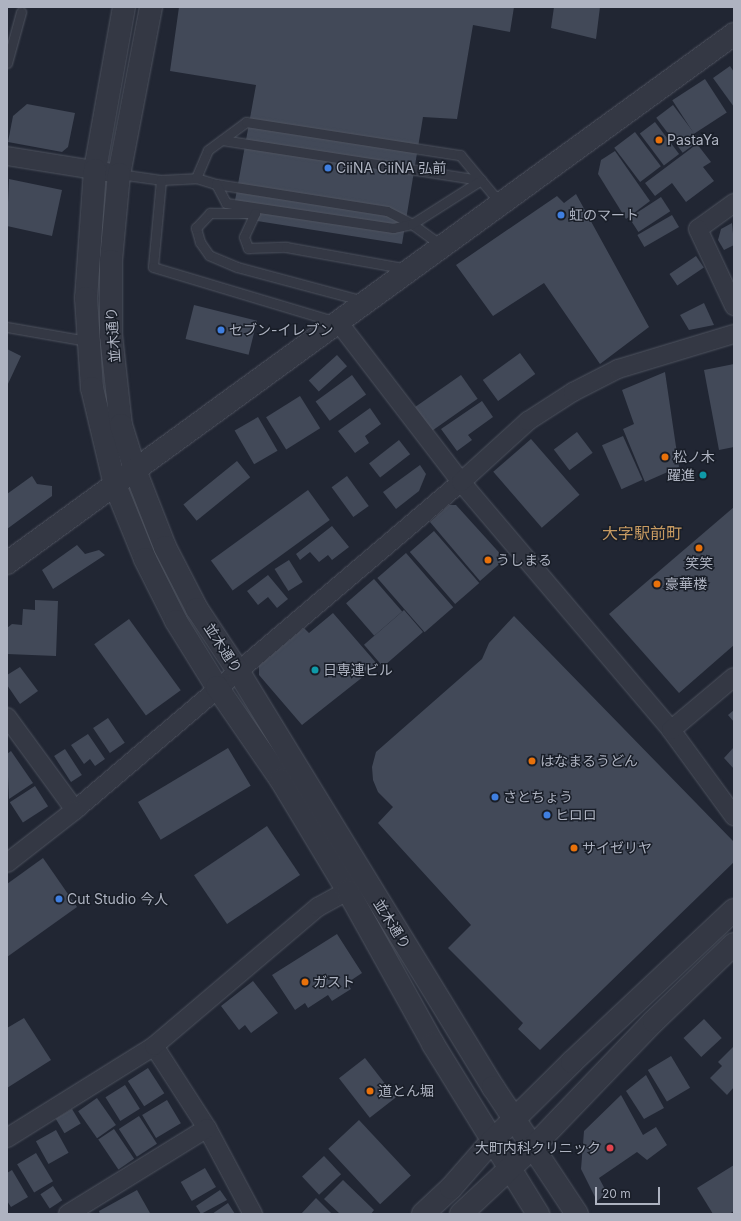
<!DOCTYPE html>
<meta charset="utf-8">
<style>
body{margin:0}
#map{position:relative;width:741px;height:1221px;overflow:hidden;background:#212633;font-family:Inter,"Noto Sans JP",sans-serif}
div>[style]{position:absolute}
.building>*{inset:0;background:#424958;transform-origin:0 0}
.roads{filter:drop-shadow(0 0 1px #4e535f) drop-shadow(0 0 1px #4e535f)}
.service>*{height:9px;margin:-4.5px;padding:0 4.5px;transform-origin:4.5px;border-radius:4.5px;background:#343844}
.minor>*{height:18px;margin:-9px;padding:0 9px;transform-origin:9px;border-radius:9px;background:#343844}
.tertiary>*{height:22px;margin:-11px;padding:0 11px;transform-origin:11px;border-radius:11px;background:#343844}
.dots>*{width:11px;height:11px;translate:-50% -50%;box-sizing:border-box;border:2px solid #191e28;border-radius:50%}
span{translate:-50% -50%;white-space:nowrap;text-align:center;line-height:1.15;-webkit-text-stroke:3px #191e28;paint-order:stroke}
.poi-label{font-size:14px;color:#aeb3c1}
.left{translate:0 -50%;text-align:left}
.right{translate:-100% -50%;text-align:right}
.street-label{font-size:14px;color:#aeb3c1}
.quarter-label{font-size:16px;color:#c89b62}
.frame{position:absolute;inset:0;border:8px solid #aeb3c1;pointer-events:none}
.scale{position:absolute;left:595px;top:1187px;width:65px;height:18px;box-sizing:border-box;border:2px solid #aeb3c1;border-top:0;padding-left:5px;font-size:12px;line-height:14px;white-space:nowrap;color:#aeb3c1;-webkit-text-stroke:3px #191e28;paint-order:stroke}
</style>
<div id="map">
<div class="building">
<i style="clip-path:polygon(179px 7px,514px 7px,510px 32px,473px 25px,457px 119px,423px 117px,402px 244px,232px 217px,256px 85px,170px 71px)"></i>
<i style="clip-path:polygon(554px 7px,600px 7px,596px 39px,551px 28px)"></i>
<i style="clip-path:polygon(730px 66px,734px 72px,734px 107px,713px 78px)"></i>
<i style="left:705px;top:79px;width:40px;height:39px;rotate:57deg"></i>
<i style="clip-path:polygon(27px 104px,75px 113px,68px 147px,62px 152px,8px 142px,13px 116px)"></i>
<i style="left:673px;top:105px;width:44px;height:21px;rotate:53deg"></i>
<i style="left:655px;top:122px;width:40px;height:19px;rotate:53deg"></i>
<i style="left:635px;top:132px;width:43px;height:26px;rotate:53deg"></i>
<i style="clip-path:polygon(697px 144px,711px 162px,703px 167px,714px 181px,686px 202px,672px 183px,655px 196px,645px 183px)"></i>
<i style="clip-path:polygon(615px 151px,650px 201px,626px 219px,598px 174px,601px 160px)"></i>
<i style="clip-path:polygon(9px 179px,62px 190px,52px 236px,7px 226px)"></i>
<i style="clip-path:polygon(576px 194px,649px 327px,600px 364px,544px 283px,493px 316px,456px 265px,557px 196px,564px 203px)"></i>
<i style="left:661px;top:197px;width:17px;height:38px;rotate:57deg"></i>
<i style="left:672px;top:215px;width:14px;height:40px;rotate:60deg"></i>
<i style="clip-path:polygon(732px 223px,734px 245px,724px 250px,718px 240px,721px 229px)"></i>
<i style="left:696px;top:256px;width:14px;height:32px;rotate:56deg"></i>
<i style="clip-path:polygon(704px 303px,714px 325px,689px 330px,680px 315px)"></i>
<i style="left:194px;top:305px;width:65px;height:35px;rotate:14deg"></i>
<i style="clip-path:polygon(7px 349px,21px 356px,7px 386px)"></i>
<i style="left:520px;top:353px;width:26px;height:46px;rotate:54deg"></i>
<i style="left:337px;top:355px;width:15px;height:38px;rotate:48deg"></i>
<i style="clip-path:polygon(734px 364px,734px 447px,719px 450px,704px 370px)"></i>
<i style="clip-path:polygon(665px 372px,679px 467px,645px 482px,623px 429px,634px 424px,622px 390px)"></i>
<i style="left:352px;top:375px;width:24px;height:45px;rotate:54deg"></i>
<i style="left:461px;top:375px;width:29px;height:56px;rotate:55deg"></i>
<i style="left:300px;top:396px;width:38px;height:40px;rotate:58deg"></i>
<i style="clip-path:polygon(482px 401px,493px 417px,468px 435px,472px 440px,457px 451px,441px 429px)"></i>
<i style="clip-path:polygon(370px 408px,381px 424px,365px 436px,369px 443px,355px 453px,338px 431px)"></i>
<i style="left:258px;top:417px;width:39px;height:27px;rotate:60deg"></i>
<i style="left:577px;top:432px;width:26px;height:29px;rotate:53deg"></i>
<i style="left:623px;top:436px;width:48px;height:23px;rotate:66deg"></i>
<i style="left:531px;top:439px;width:74px;height:50px;rotate:49deg"></i>
<i style="left:399px;top:440px;width:18px;height:38px;rotate:52deg"></i>
<i style="left:237px;top:461px;width:21px;height:69px;rotate:51deg"></i>
<i style="clip-path:polygon(420px 465px,426px 474px,419px 491px,396px 509px,383px 492px)"></i>
<i style="clip-path:polygon(32px 476px,37px 484px,52px 486px,52px 496px,7px 529px,7px 494px)"></i>
<i style="left:347px;top:476px;width:37px;height:19px;rotate:54deg"></i>
<i style="left:308px;top:490px;width:37px;height:120px;rotate:54deg"></i>
<i style="clip-path:polygon(449px 505px,456px 505px,505px 559px,480px 581px,430px 522px)"></i>
<i style="clip-path:polygon(734px 507px,734px 645px,679px 693px,609px 614px)"></i>
<i style="clip-path:polygon(332px 526px,349px 547px,332px 560px,328px 555px,319px 562px,310px 552px,300px 560px,296px 554px)"></i>
<i style="left:434px;top:531px;width:69px;height:32px;rotate:49deg"></i>
<i style="clip-path:polygon(77px 545px,85px 554px,99px 550px,105px 555px,53px 589px,42px 570px)"></i>
<i style="left:406px;top:553px;width:72px;height:38px;rotate:49deg"></i>
<i style="left:289px;top:560px;width:26px;height:17px;rotate:58deg"></i>
<i style="clip-path:polygon(268px 575px,288px 599px,277px 608px,268px 597px,258px 605px,247px 591px)"></i>
<i style="left:374px;top:579px;width:43px;height:37px;rotate:49deg"></i>
<i style="clip-path:polygon(35px 600px,58px 601px,56px 656px,7px 654px,7px 628px,12px 624px,22px 625px,23px 609px,35px 610px)"></i>
<i style="left:404px;top:610px;width:29px;height:53px;rotate:49deg"></i>
<i style="clip-path:polygon(333px 613px,378px 665px,302px 725px,259px 675px,259px 666px,304px 628px,309px 633px)"></i>
<i style="clip-path:polygon(514px 616px,734px 842px,734px 862px,540px 1050px,518px 1029px,523px 1023px,448px 948px,471px 925px,378px 823px,393px 807px,378px 792px,373px 780px,372px 767px,376px 752px,482px 659px,489px 643px)"></i>
<i style="left:129px;top:619px;width:88px;height:43px;rotate:54deg"></i>
<i style="clip-path:polygon(20px 667px,38px 691px,20px 704px,7px 685px,7px 675px)"></i>
<i style="clip-path:polygon(734px 710px,734px 722px,728px 715px)"></i>
<i style="left:108px;top:718px;width:30px;height:18px;rotate:56deg"></i>
<i style="clip-path:polygon(88px 734px,105px 759px,95px 766px,90px 759px,84px 764px,71px 745px)"></i>
<i style="clip-path:polygon(734px 747px,734px 769px,724px 758px)"></i>
<i style="left:228px;top:748px;width:44px;height:105px;rotate:59deg"></i>
<i style="left:65px;top:749px;width:31px;height:13px;rotate:57deg"></i>
<i style="clip-path:polygon(11px 751px,33px 783px,9px 799px,7px 754px)"></i>
<i style="left:35px;top:786px;width:24px;height:30px;rotate:57deg"></i>
<i style="left:267px;top:826px;width:59px;height:88px;rotate:56deg"></i>
<i style="clip-path:polygon(43px 858px,77px 907px,7px 957px,7px 884px)"></i>
<i style="clip-path:polygon(337px 934px,362px 973px,347px 983px,351px 989px,332px 1001px,328px 995px,308px 1008px,305px 1003px,295px 1010px,272px 975px)"></i>
<i style="clip-path:polygon(253px 981px,278px 1013px,251px 1033px,245px 1025px,239px 1030px,221px 1006px)"></i>
<i style="clip-path:polygon(24px 1018px,51px 1060px,7px 1088px,7px 1028px)"></i>
<i style="left:704px;top:1019px;width:26px;height:28px;rotate:47deg"></i>
<i style="clip-path:polygon(734px 1046px,734px 1087px,727px 1095px,710px 1078px,722px 1066px,718px 1062px)"></i>
<i style="left:671px;top:1056px;width:37px;height:27px;rotate:59deg"></i>
<i style="left:365px;top:1058px;width:50px;height:33px;rotate:52deg"></i>
<i style="left:148px;top:1068px;width:30px;height:24px;rotate:57deg"></i>
<i style="clip-path:polygon(646px 1075px,664px 1108px,644px 1119px,626px 1091px)"></i>
<i style="left:125px;top:1085px;width:28px;height:23px;rotate:58deg"></i>
<i style="clip-path:polygon(621px 1095px,643px 1135px,656px 1127px,667px 1145px,647px 1160px,637px 1152px,599px 1178px,607px 1193px,597px 1201px,581px 1169px,584px 1131px)"></i>
<i style="left:97px;top:1098px;width:33px;height:23px;rotate:55deg"></i>
<i style="left:167px;top:1100px;width:27px;height:29px;rotate:59deg"></i>
<i style="left:72px;top:1109px;width:17px;height:19px;rotate:59deg"></i>
<i style="left:139px;top:1116px;width:33px;height:24px;rotate:57deg"></i>
<i style="left:359px;top:1120px;width:76px;height:42px;rotate:47deg"></i>
<i style="left:114px;top:1129px;width:36px;height:19px;rotate:56deg"></i>
<i style="left:56px;top:1130px;width:26px;height:23px;rotate:61deg"></i>
<i style="left:36px;top:1153px;width:33px;height:22px;rotate:59deg"></i>
<i style="left:324px;top:1156px;width:25px;height:30px;rotate:47deg"></i>
<i style="clip-path:polygon(734px 1165px,734px 1211px,729px 1214px,713px 1214px,697px 1188px)"></i>
<i style="left:205px;top:1168px;width:22px;height:28px;rotate:60deg"></i>
<i style="clip-path:polygon(12px 1170px,28px 1197px,11px 1207px,7px 1201px,7px 1173px)"></i>
<i style="clip-path:polygon(343px 1180px,374px 1210px,371px 1214px,340px 1214px,324px 1199px)"></i>
<i style="left:53px;top:1186px;width:17px;height:15px;rotate:57deg"></i>
<i style="clip-path:polygon(137px 1190px,150px 1213px,100px 1214px,99px 1211px)"></i>
<i style="clip-path:polygon(220px 1190px,227px 1200px,201px 1214px,196px 1206px)"></i>
<i style="clip-path:polygon(316px 1198px,332px 1214px,301px 1214px)"></i>
<i style="clip-path:polygon(228px 1203px,235px 1214px,212px 1214px)"></i>
</div>
<div class="roads">
<div class="service">
<i style="left:7px;top:63px;width:53px;rotate:-74.6deg"></i>
<i style="left:222px;top:140px;width:262px;rotate:8.8deg"></i>
<i style="left:119px;top:174px;width:42px;rotate:8.1deg"></i>
<i style="left:161px;top:180px;width:35px;rotate:-3deg"></i>
<i style="left:196px;top:178px;width:21px;rotate:17deg"></i>
<i style="left:216px;top:184px;width:173px;rotate:9deg"></i>
<i style="left:387px;top:211px;width:28px;rotate:27deg"></i>
<i style="left:412px;top:224px;width:37px;rotate:36deg"></i>
<i style="left:196px;top:178px;width:30px;rotate:-67deg"></i>
<i style="left:208px;top:150px;width:47px;rotate:-36.4deg"></i>
<i style="left:246px;top:122px;width:217px;rotate:8.8deg"></i>
<i style="left:460px;top:155px;width:64px;rotate:50.1deg"></i>
<i style="left:161px;top:180px;width:87px;rotate:95.3deg"></i>
<i style="left:153px;top:267px;width:191px;rotate:16.7deg"></i>
<i style="left:216px;top:184px;width:21px;rotate:62deg"></i>
<i style="left:226px;top:203px;width:169px;rotate:8.5deg"></i>
<i style="left:393px;top:228px;width:19px;rotate:-12deg"></i>
<i style="left:412px;top:224px;width:82px;rotate:-32.5deg"></i>
<i style="left:364px;top:301px;width:131px;rotate:-165deg"></i>
<i style="left:237px;top:267px;width:30px;rotate:-157deg"></i>
<i style="left:209px;top:255px;width:16px;rotate:-125deg"></i>
<i style="left:200px;top:242px;width:15px;rotate:-106deg"></i>
<i style="left:196px;top:228px;width:21px;rotate:-47deg"></i>
<i style="left:210px;top:213px;width:45px"></i>
<i style="left:255px;top:213px;width:26px;rotate:115deg"></i>
<i style="left:244px;top:237px;width:12px;rotate:70deg"></i>
<i style="left:248px;top:248px;width:38px;rotate:-2deg"></i>
<i style="left:286px;top:247px;width:124px;rotate:10.2deg"></i>
<i style="left:7px;top:327px;width:81px;rotate:9.9deg"></i>
</div>
<div class="minor">
<i style="left:7px;top:156px;width:113px;rotate:9.1deg"></i>
<i style="left:734px;top:203px;width:44px;rotate:144.2deg"></i>
<i style="left:698px;top:229px;width:85px;rotate:64.9deg"></i>
<i style="left:339px;top:323px;width:200px;rotate:52.5deg"></i>
<i style="left:461px;top:482px;width:325px;rotate:49.7deg"></i>
<i style="left:671px;top:730px;width:107px;rotate:53.8deg"></i>
<i style="left:7px;top:717px;width:115px;rotate:53.8deg"></i>
<i style="left:75px;top:810px;width:507px;rotate:-40.36deg"></i>
<i style="left:461px;top:482px;width:91px;rotate:-42.3deg"></i>
<i style="left:528px;top:421px;width:54px;rotate:-32.8deg"></i>
<i style="left:573px;top:392px;width:51px;rotate:-27.1deg"></i>
<i style="left:618px;top:369px;width:121px;rotate:-16.8deg"></i>
<i style="left:671px;top:730px;width:82px;rotate:-40.1deg"></i>
<i style="left:7px;top:863px;width:86px;rotate:-37.9deg"></i>
<i style="left:154px;top:1046px;width:98px;rotate:57.1deg"></i>
<i style="left:207px;top:1128px;width:98px;rotate:61.9deg"></i>
<i style="left:7px;top:1138px;width:173px;rotate:-32deg"></i>
<i style="left:154px;top:1046px;width:215px;rotate:-40.3deg"></i>
<i style="left:318px;top:907px;width:48px;rotate:-28.7deg"></i>
<i style="left:68px;top:1214px;width:163px;rotate:-31.7deg"></i>
</div>
<div class="tertiary">
<i style="left:124px;top:7px;width:166px;rotate:100.1deg"></i>
<i style="left:95px;top:170px;width:128px;rotate:94deg"></i>
<i style="left:86px;top:298px;width:90px;rotate:86.2deg"></i>
<i style="left:92px;top:388px;width:100px;rotate:76.7deg"></i>
<i style="left:115px;top:485px;width:80px;rotate:67.9deg"></i>
<i style="left:145px;top:559px;width:69px;rotate:63.4deg"></i>
<i style="left:176px;top:621px;width:78px;rotate:58.2deg"></i>
<i style="left:217px;top:687px;width:113px;rotate:55.5deg"></i>
<i style="left:281px;top:780px;width:130px;rotate:58.9deg"></i>
<i style="left:348px;top:891px;width:175px;rotate:60.9deg"></i>
<i style="left:433px;top:1044px;width:200px;rotate:58.3deg"></i>
<i style="left:151px;top:7px;width:170px;rotate:100.8deg"></i>
<i style="left:119px;top:174px;width:87px;rotate:95.3deg"></i>
<i style="left:111px;top:261px;width:74px;rotate:90deg"></i>
<i style="left:111px;top:335px;width:91px;rotate:83.7deg"></i>
<i style="left:121px;top:425px;width:47px;rotate:72.7deg"></i>
<i style="left:135px;top:470px;width:83px;rotate:68.7deg"></i>
<i style="left:165px;top:547px;width:70px;rotate:62.7deg"></i>
<i style="left:197px;top:609px;width:74px;rotate:56.5deg"></i>
<i style="left:238px;top:671px;width:488px;rotate:58.5deg"></i>
<i style="left:493px;top:1087px;width:152px;rotate:56.5deg"></i>
<i style="left:7px;top:563px;width:899px;rotate:-36.04deg"></i>
<i style="left:423px;top:1214px;width:38px;rotate:-43deg"></i>
<i style="left:451px;top:1188px;width:62px;rotate:-48.9deg"></i>
<i style="left:492px;top:1141px;width:112px;rotate:-44.6deg"></i>
<i style="left:572px;top:1062px;width:222px;rotate:-43.2deg"></i>
<i style="left:461px;top:1214px;width:100px;rotate:-43deg"></i>
<i style="left:534px;top:1146px;width:173px;rotate:-46.2deg"></i>
<i style="left:654px;top:1021px;width:111px;rotate:-43.9deg"></i>
</div>
</div>
<div class="dots">
<i style="left:659px;top:140px;background:#e8710a"></i>
<i style="left:328px;top:168px;background:#3f7fe0"></i>
<i style="left:561px;top:215px;background:#3f7fe0"></i>
<i style="left:221px;top:330px;background:#3f7fe0"></i>
<i style="left:665px;top:457px;background:#e8710a"></i>
<i style="left:703px;top:475px;background:#0f9aa8"></i>
<i style="left:699px;top:548px;background:#e8710a"></i>
<i style="left:488px;top:560px;background:#e8710a"></i>
<i style="left:657px;top:584px;background:#e8710a"></i>
<i style="left:315px;top:670px;background:#0f9aa8"></i>
<i style="left:532px;top:761px;background:#e8710a"></i>
<i style="left:495px;top:797px;background:#3f7fe0"></i>
<i style="left:547px;top:815px;background:#3f7fe0"></i>
<i style="left:574px;top:848px;background:#e8710a"></i>
<i style="left:59px;top:899px;background:#3f7fe0"></i>
<i style="left:305px;top:982px;background:#e8710a"></i>
<i style="left:370px;top:1091px;background:#e8710a"></i>
<i style="left:610px;top:1148px;background:#e0444e"></i>
</div>
<div class="poi-label">
<span class="left" style="left:667px;top:140px">PastaYa</span>
<span class="left" style="left:336px;top:168px">CiiNA CiiNA 弘前</span>
<span class="left" style="left:569px;top:215px">虹のマート</span>
<span class="left" style="left:229px;top:330px">セブン-イレブン</span>
<span class="left" style="left:673px;top:457px">松ノ木</span>
<span class="right" style="left:695px;top:475px">躍進</span>
<span class="left" style="left:496px;top:560px">うしまる</span>
<span style="left:699px;top:563px">笑笑</span>
<span class="left" style="left:665px;top:584px">豪華楼</span>
<span class="left" style="left:323px;top:670px">日専連ビル</span>
<span class="left" style="left:540px;top:761px">はなまるうどん</span>
<span class="left" style="left:503px;top:797px">さとちょう</span>
<span class="left" style="left:555px;top:815px">ヒロロ</span>
<span class="left" style="left:582px;top:848px">サイゼリヤ</span>
<span class="left" style="left:67px;top:899px">Cut Studio 今人</span>
<span class="left" style="left:313px;top:982px">ガスト</span>
<span class="left" style="left:378px;top:1091px">道とん堀</span>
<span class="right" style="left:601px;top:1148px">大町内科クリニック</span>
</div>
<div class="street-label">
<span style="left:113px;top:335px;rotate:-94deg">並木通り</span>
<span style="left:223px;top:648px;rotate:57deg">並木通り</span>
<span style="left:392px;top:924px;rotate:58deg">並木通り</span>
</div>
<div class="quarter-label">
<span style="left:642px;top:533px">大字駅前町</span>
</div>
<div class="frame"></div>
<div class="scale">20 m</div>
</div>
